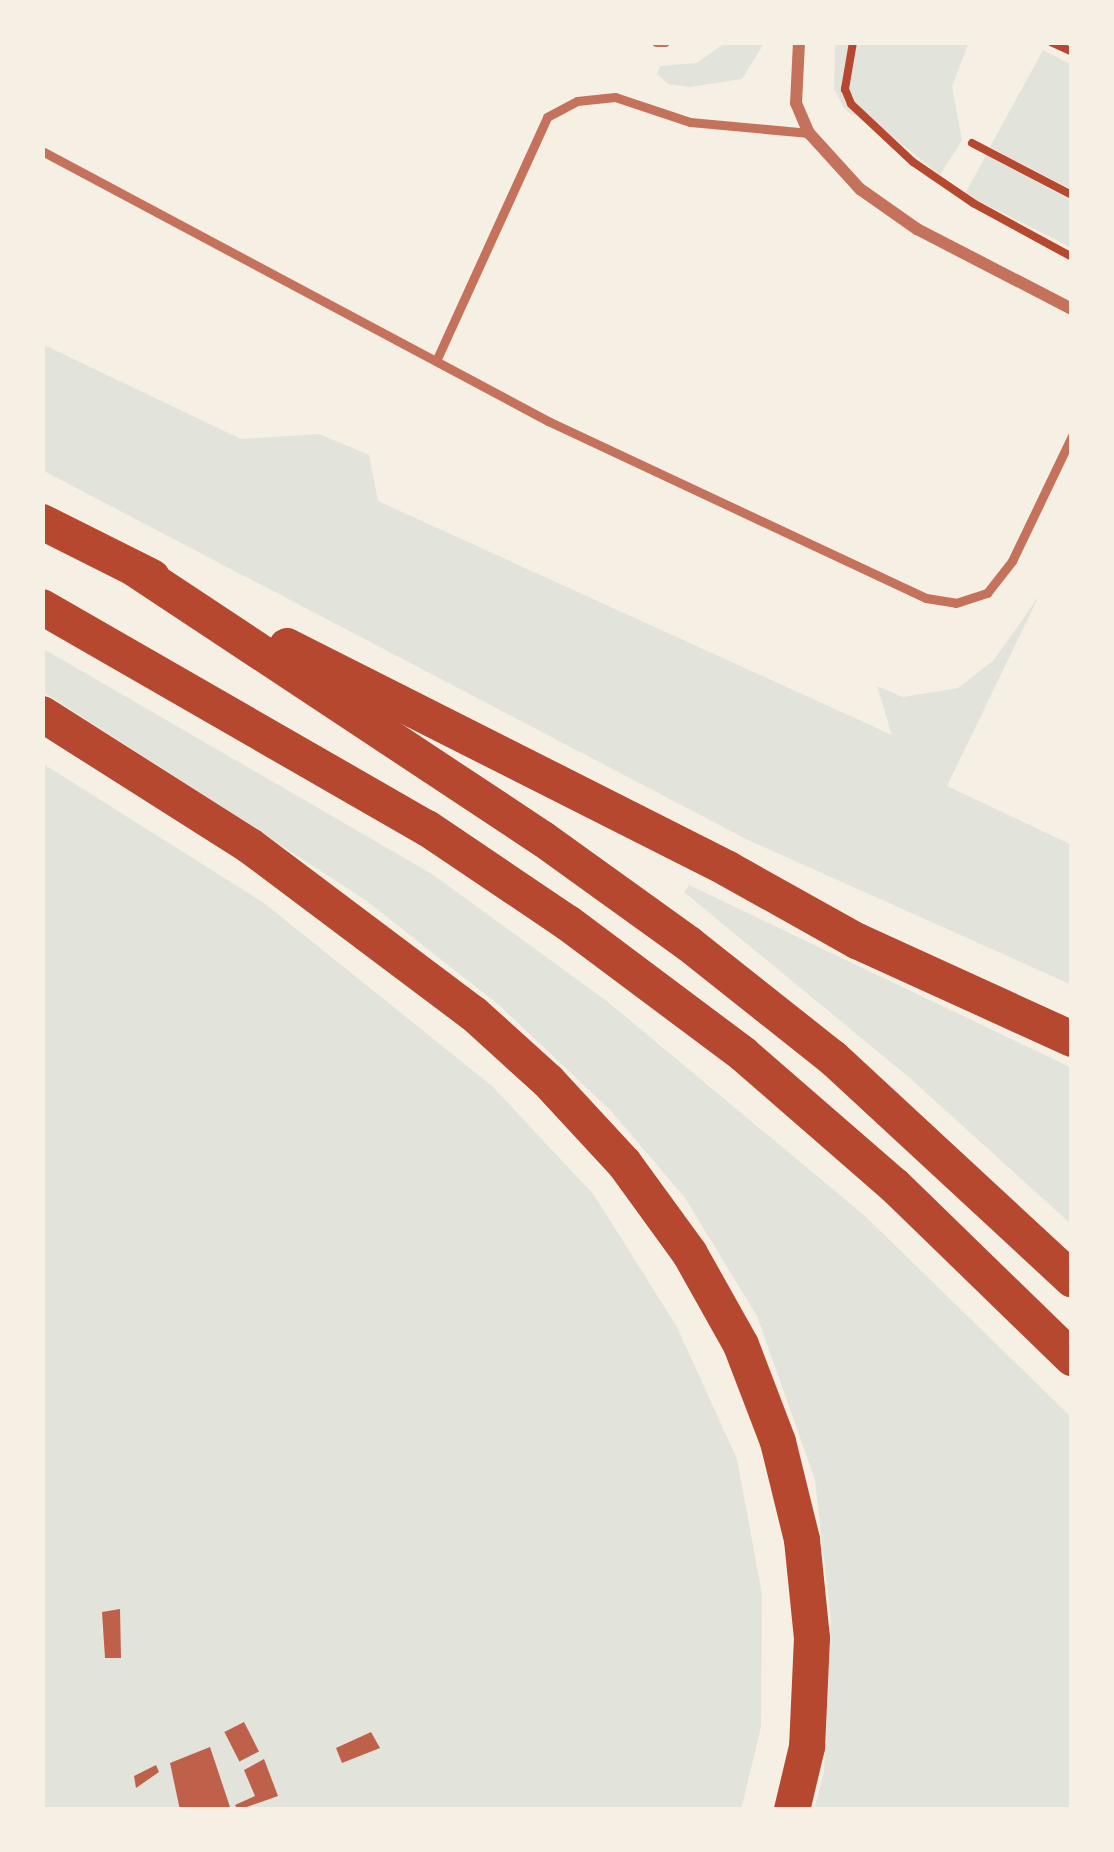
<!DOCTYPE html>
<style>
body{margin:0}
#map{position:relative;width:1114px;height:1852px;overflow:hidden;background:#f6efe4;font-family:"Nunito Sans",sans-serif}
div>[style]{position:absolute}
.green>*{inset:0;background:#e2e4dc}
.building>*{inset:0;background:#bf614a;transform-origin:0 0}
.path>*{height:8px;margin:-4px;padding:0 4px;transform-origin:4px;border-radius:4px;background:#b5482f}
.service>*{height:9px;margin:-4.5px;padding:0 4.5px;transform-origin:4.5px;border-radius:4.5px;background:#c5725c}
.minor>*{height:12px;margin:-6px;padding:0 6px;transform-origin:6px;border-radius:6px;background:#c5725c}
.motorway>*{height:36px;margin:-18px;padding:0 18px;transform-origin:18px;border-radius:18px;background:#b5482f}
span{translate:-50% -50%;white-space:nowrap;text-align:center;line-height:1.15;-webkit-text-stroke:10px #f6efe4;paint-order:stroke}
.frame{position:absolute;inset:0;border:45px solid #f6efe4;pointer-events:none}
</style>
<div id="map">
<div class="green">
<i style="clip-path:polygon(726px 42px,765px 42px,742px 79px,690px 87px,668px 84px,657px 74px,660px 66px,697px 63px)"></i>
<i style="clip-path:polygon(835px 42px,969px 42px,952px 87px,962px 140px,940px 175px,862px 112px,852px 115px,844px 108px,834px 89px)"></i>
<i style="clip-path:polygon(1043px 50px,1072px 65px,1072px 190px,990px 147px)"></i>
<i style="clip-path:polygon(986px 155px,1072px 201px,1072px 248px,965px 194px)"></i>
<i style="clip-path:polygon(42px 344px,241px 439px,319px 434px,369px 455px,378px 501px,892px 735px,877px 686px,903px 697px,958px 688px,994px 660px,1039px 596px,947px 786px,1072px 845px,1072px 985px,748px 840px,42px 470px)"></i>
<i style="clip-path:polygon(42px 648px,432px 874px,608px 1002px,865px 1216px,1072px 1418px,1072px 1810px,814px 1810px,824px 1771px,831px 1622px,815px 1480px,757px 1316px,685px 1198px,611px 1111px,500px 1006px,364px 899px,42px 691px)"></i>
<i style="clip-path:polygon(42px 763px,264px 903px,492px 1086px,594px 1195px,677px 1327px,737px 1459px,762px 1594px,761px 1727px,741px 1810px,42px 1810px)"></i>
<i style="clip-path:polygon(689px 885px,1072px 1068px,1072px 1225px,911px 1079px,684px 892px)"></i>
</div>
<div class="building">
<i style="clip-path:polygon(120px 1609px,121px 1658px,105px 1658px,102px 1612px)"></i>
<i style="left:244px;top:1722px;width:33px;height:22px;rotate:63deg"></i>
<i style="clip-path:polygon(371px 1732px,380px 1748px,342px 1763px,336px 1748px)"></i>
<i style="clip-path:polygon(210px 1747px,231px 1810px,180px 1810px,170px 1763px)"></i>
<i style="clip-path:polygon(264px 1759px,278px 1796px,238px 1810px,235px 1805px,255px 1796px,244px 1770px)"></i>
<i style="clip-path:polygon(156px 1765px,159px 1772px,136px 1788px,134px 1776px)"></i>
</div>
<div class="path">
<i style="left:853px;top:42px;width:48px;rotate:99.7deg"></i>
<i style="left:845px;top:89px;width:16px;rotate:68deg"></i>
<i style="left:851px;top:104px;width:85px;rotate:43.1deg"></i>
<i style="left:913px;top:162px;width:73px;rotate:34.3deg"></i>
<i style="left:973px;top:203px;width:113px;rotate:28.6deg"></i>
<i style="left:1051px;top:42px;width:23px;rotate:25deg"></i>
<i style="left:972px;top:143px;width:113px;rotate:27.5deg"></i>
</div>
<div class="service">
<i style="left:656px;top:42px;width:9px"></i>
<i style="left:42px;top:151px;width:574px;rotate:28.08deg"></i>
<i style="left:548px;top:421px;width:417px;rotate:25.1deg"></i>
<i style="left:926px;top:598px;width:30px;rotate:9deg"></i>
<i style="left:956px;top:603px;width:33px;rotate:-18deg"></i>
<i style="left:987px;top:593px;width:41px;rotate:-52deg"></i>
<i style="left:1012px;top:561px;width:139px;rotate:-64.4deg"></i>
<i style="left:436px;top:361px;width:268px;rotate:-65.5deg"></i>
<i style="left:547px;top:117px;width:34px;rotate:-28deg"></i>
<i style="left:577px;top:101px;width:38px;rotate:-6deg"></i>
<i style="left:615px;top:97px;width:79px;rotate:18.4deg"></i>
<i style="left:690px;top:122px;width:120px;rotate:5.3deg"></i>
</div>
<div class="minor">
<i style="left:799px;top:42px;width:61px;rotate:92.8deg"></i>
<i style="left:796px;top:103px;width:33px;rotate:67deg"></i>
<i style="left:809px;top:133px;width:76px;rotate:47.7deg"></i>
<i style="left:860px;top:189px;width:70px;rotate:35.1deg"></i>
<i style="left:917px;top:229px;width:174px;rotate:27.3deg"></i>
</div>
<div class="motorway">
<i style="left:42px;top:522px;width:123px;rotate:26.6deg"></i>
<i style="left:135px;top:569px;width:489px;rotate:33.5deg"></i>
<i style="left:543px;top:839px;width:180px;rotate:35.7deg"></i>
<i style="left:689px;top:944px;width:184px;rotate:38.4deg"></i>
<i style="left:833px;top:1058px;width:326px;rotate:42.8deg"></i>
<i style="left:42px;top:607px;width:444px;rotate:29.9deg"></i>
<i style="left:427px;top:828px;width:170px;rotate:34deg"></i>
<i style="left:568px;top:923px;width:219px;rotate:36.8deg"></i>
<i style="left:743px;top:1054px;width:201px;rotate:41deg"></i>
<i style="left:895px;top:1186px;width:247px;rotate:44.2deg"></i>
<i style="left:287px;top:646px;width:494px;rotate:26.8deg"></i>
<i style="left:728px;top:869px;width:148px;rotate:29.2deg"></i>
<i style="left:857px;top:941px;width:236px;rotate:24.5deg"></i>
<i style="left:42px;top:714px;width:246px;rotate:32.4deg"></i>
<i style="left:250px;top:846px;width:280px;rotate:36.9deg"></i>
<i style="left:474px;top:1014px;width:100px;rotate:42.2deg"></i>
<i style="left:548px;top:1081px;width:112px;rotate:47.2deg"></i>
<i style="left:624px;top:1163px;width:112px;rotate:54deg"></i>
<i style="left:690px;top:1254px;width:104px;rotate:60.7deg"></i>
<i style="left:741px;top:1345px;width:104px;rotate:69.1deg"></i>
<i style="left:778px;top:1442px;width:101px;rotate:76.2deg"></i>
<i style="left:802px;top:1540px;width:99px;rotate:84.2deg"></i>
<i style="left:812px;top:1638px;width:109px;rotate:92.6deg"></i>
<i style="left:807px;top:1747px;width:65px;rotate:103.4deg"></i>
</div>
<div class="frame"></div>
</div>
